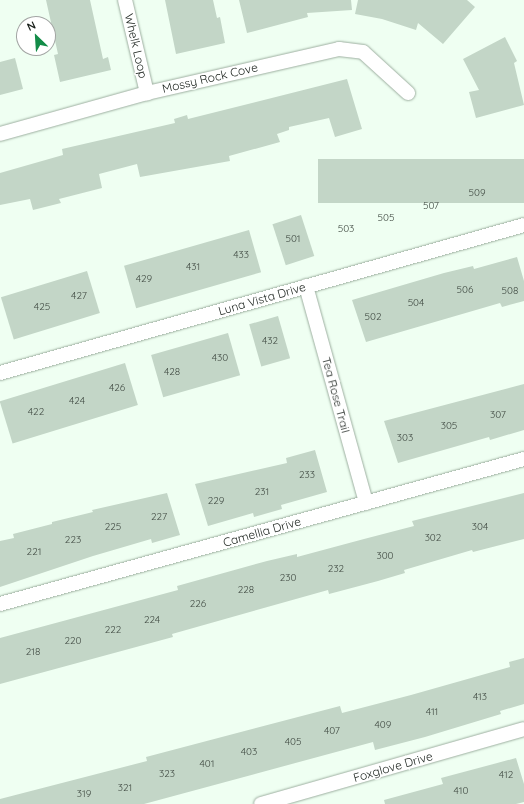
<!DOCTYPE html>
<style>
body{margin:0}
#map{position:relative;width:524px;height:804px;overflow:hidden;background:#effff2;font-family:Quicksand,sans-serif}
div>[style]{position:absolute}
.building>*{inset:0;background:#c3d6c7;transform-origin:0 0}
.roads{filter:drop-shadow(0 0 1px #9dafa0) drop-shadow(0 0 1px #9dafa0)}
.minor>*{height:14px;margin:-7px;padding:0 7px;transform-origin:7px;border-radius:7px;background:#fff}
span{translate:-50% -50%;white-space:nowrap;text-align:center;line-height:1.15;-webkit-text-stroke:3px #fff;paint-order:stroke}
.number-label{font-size:10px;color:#424c44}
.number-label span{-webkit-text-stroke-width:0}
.street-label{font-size:12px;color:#171e19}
.north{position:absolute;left:16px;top:16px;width:40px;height:40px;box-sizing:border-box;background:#fff;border:1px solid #a2a5a3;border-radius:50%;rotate:335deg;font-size:11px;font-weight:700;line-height:16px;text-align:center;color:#171e19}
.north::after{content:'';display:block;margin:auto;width:14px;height:18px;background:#138c48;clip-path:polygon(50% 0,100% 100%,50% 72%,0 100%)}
</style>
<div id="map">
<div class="building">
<i style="clip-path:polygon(46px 0,90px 0,103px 59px,108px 57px,111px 70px,60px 82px,54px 55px,58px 54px)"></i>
<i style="clip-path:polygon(165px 0,213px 0,217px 18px,220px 17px,225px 43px,176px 54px)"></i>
<i style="clip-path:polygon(239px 0,351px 0,352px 10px,307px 13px,308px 17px,247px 33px)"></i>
<i style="clip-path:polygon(358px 0,467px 0,475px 7px,443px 44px,418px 23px,416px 30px,382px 19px,355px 14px)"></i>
<i style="clip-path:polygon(505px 37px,517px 61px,514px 63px,524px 105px,476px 118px,469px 92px,479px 90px,463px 59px)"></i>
<i style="clip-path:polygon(15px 58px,23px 89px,0 95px,0 62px)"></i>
<i style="clip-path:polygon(347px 79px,362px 129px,335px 137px,329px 118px,289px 127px,289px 130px,277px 134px,280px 142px,229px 156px,230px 161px,140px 177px,137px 164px,99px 174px,102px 188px,59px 199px,61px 203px,33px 210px,30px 199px,0 205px,0 173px,63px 155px,62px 149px,175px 123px,174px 119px,187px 115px,188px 119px)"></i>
<i style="left:524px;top:159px;width:44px;height:206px;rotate:90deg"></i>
<i style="left:301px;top:215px;width:43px;height:30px;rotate:72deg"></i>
<i style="left:249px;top:230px;width:44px;height:130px;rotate:74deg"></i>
<i style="clip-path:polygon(517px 257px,524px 281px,524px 301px,502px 307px,500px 303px,366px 342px,352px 300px,444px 273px,473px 266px,474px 269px)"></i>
<i style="left:87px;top:271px;width:44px;height:90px;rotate:73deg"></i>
<i style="left:278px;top:316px;width:44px;height:30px;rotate:74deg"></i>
<i style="left:228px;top:333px;width:44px;height:80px;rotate:74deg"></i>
<i style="left:125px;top:363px;width:44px;height:131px;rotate:73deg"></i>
<i style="clip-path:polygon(524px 384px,524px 430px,490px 440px,489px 437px,398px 463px,384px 421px)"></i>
<i style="clip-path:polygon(315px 450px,327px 492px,281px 505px,282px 509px,254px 517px,253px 513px,208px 526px,195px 484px,287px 463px,286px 458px)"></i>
<i style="clip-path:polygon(167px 493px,180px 535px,152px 543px,151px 539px,93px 556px,0 587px,0 541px,14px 538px,13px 534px,52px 524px,52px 522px,93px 512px,92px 510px)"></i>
<i style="clip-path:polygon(524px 493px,524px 539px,473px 552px,472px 550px,404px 570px,405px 573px,378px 581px,329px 594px,328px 590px,172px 634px,173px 637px,0 684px,0 638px,178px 590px,177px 586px,267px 561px,297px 554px,297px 557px,364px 539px,414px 526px,412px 521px)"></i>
<i style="clip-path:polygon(524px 658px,524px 704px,500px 711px,501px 714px,425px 737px,375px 750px,373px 742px,144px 804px,0 804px,0 799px,147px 761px,146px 757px,340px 706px,342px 713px,411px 695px,510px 667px,509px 662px)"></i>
<i style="clip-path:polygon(516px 758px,524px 784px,524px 802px,516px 804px,385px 804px,384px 800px,443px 784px,441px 778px)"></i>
</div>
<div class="roads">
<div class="minor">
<i style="left:125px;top:0;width:96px;rotate:76.7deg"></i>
<i style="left:0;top:134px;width:153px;rotate:-15.6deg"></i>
<i style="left:147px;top:93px;width:197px;rotate:-12.9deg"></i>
<i style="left:339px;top:49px;width:24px;rotate:7deg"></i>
<i style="left:363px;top:52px;width:61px;rotate:42.3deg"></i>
<i style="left:306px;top:286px;width:225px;rotate:74.5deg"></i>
<i style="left:0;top:373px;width:544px;rotate:-15.77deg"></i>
<i style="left:0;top:604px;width:544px;rotate:-15.47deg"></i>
<i style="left:261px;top:804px;width:273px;rotate:-15.9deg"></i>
</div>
</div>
<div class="number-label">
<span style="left:477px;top:193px">509</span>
<span style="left:431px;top:206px">507</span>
<span style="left:386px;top:218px">505</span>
<span style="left:346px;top:229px">503</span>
<span style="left:293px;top:239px">501</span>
<span style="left:241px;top:255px">433</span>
<span style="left:193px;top:267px">431</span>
<span style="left:144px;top:279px">429</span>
<span style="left:465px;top:290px">506</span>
<span style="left:510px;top:291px">508</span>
<span style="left:79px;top:296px">427</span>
<span style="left:416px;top:303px">504</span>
<span style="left:42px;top:307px">425</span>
<span style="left:373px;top:317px">502</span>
<span style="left:270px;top:341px">432</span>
<span style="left:220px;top:358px">430</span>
<span style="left:172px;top:372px">428</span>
<span style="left:117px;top:388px">426</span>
<span style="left:77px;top:401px">424</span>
<span style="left:36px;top:412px">422</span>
<span style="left:498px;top:415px">307</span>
<span style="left:449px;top:426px">305</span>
<span style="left:405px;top:438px">303</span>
<span style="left:307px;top:475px">233</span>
<span style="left:262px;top:492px">231</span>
<span style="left:216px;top:501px">229</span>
<span style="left:159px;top:517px">227</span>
<span style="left:113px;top:527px">225</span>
<span style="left:480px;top:527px">304</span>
<span style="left:433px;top:538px">302</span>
<span style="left:73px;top:540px">223</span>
<span style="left:34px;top:552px">221</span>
<span style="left:385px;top:556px">300</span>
<span style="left:336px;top:569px">232</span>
<span style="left:288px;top:578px">230</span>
<span style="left:246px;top:590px">228</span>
<span style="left:198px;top:604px">226</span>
<span style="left:152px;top:620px">224</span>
<span style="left:113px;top:630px">222</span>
<span style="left:73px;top:641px">220</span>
<span style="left:33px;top:652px">218</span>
<span style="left:480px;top:697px">413</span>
<span style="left:432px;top:712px">411</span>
<span style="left:383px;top:725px">409</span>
<span style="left:332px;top:731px">407</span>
<span style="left:293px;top:742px">405</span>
<span style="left:249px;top:752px">403</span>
<span style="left:207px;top:764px">401</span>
<span style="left:167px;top:774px">323</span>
<span style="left:506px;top:775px">412</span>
<span style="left:125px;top:788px">321</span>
<span style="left:461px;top:791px">410</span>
<span style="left:84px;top:794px">319</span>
</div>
<div class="street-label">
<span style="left:136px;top:46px;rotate:77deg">Whelk Loop</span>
<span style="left:210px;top:78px;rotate:-13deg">Mossy Rock Cove</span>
<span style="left:262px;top:299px;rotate:-16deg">Luna Vista Drive</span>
<span style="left:336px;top:395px;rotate:75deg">Tea Rose Trail</span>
<span style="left:262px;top:532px;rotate:-16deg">Camellia Drive</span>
<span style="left:393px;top:767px;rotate:-16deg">Foxglove Drive</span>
</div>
<div class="north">N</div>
</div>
